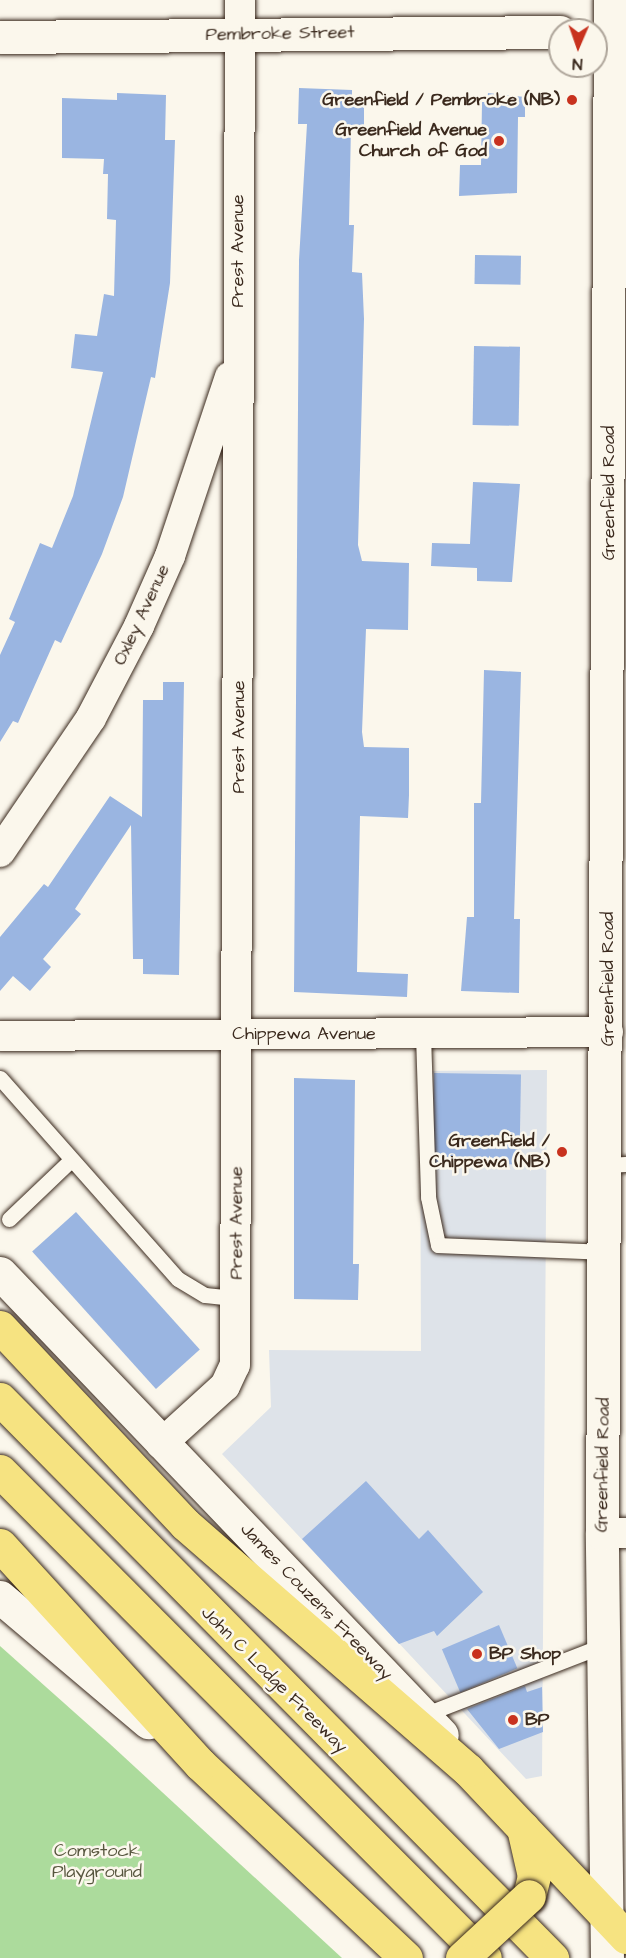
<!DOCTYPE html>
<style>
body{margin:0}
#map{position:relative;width:626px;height:1958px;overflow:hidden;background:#fbf7ec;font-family:"Architects Daughter",sans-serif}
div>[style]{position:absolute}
.built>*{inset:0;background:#dee3e9}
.green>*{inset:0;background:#acdb9c}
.building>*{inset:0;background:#9ab5e1;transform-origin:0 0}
.roads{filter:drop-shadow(0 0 2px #3b2a1e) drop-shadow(0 0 2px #3b2a1e)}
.service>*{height:15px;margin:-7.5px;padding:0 7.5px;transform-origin:7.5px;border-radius:7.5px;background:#fbf7ec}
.minor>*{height:30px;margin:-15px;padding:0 15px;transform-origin:15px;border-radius:15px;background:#fbf7ec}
.tertiary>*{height:33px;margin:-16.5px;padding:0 16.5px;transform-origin:16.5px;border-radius:16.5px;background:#fbf7ec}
.secondary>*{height:33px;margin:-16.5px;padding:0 16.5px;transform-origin:16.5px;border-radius:16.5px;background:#fbf7ec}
.primary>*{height:33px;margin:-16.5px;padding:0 16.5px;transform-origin:16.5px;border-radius:16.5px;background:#f6e381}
.motorway>*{height:33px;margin:-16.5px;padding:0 16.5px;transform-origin:16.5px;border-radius:16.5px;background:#f6e381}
.bridges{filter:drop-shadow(0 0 2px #3b2a1e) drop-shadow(0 0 2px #3b2a1e)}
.primary-bridge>*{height:33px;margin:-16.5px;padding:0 16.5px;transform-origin:16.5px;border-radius:16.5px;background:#f6e381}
.dots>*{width:16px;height:16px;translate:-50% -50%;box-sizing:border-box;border:3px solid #fbf7ec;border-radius:50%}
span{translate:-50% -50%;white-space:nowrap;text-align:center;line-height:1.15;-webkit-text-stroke:5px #fbf7ec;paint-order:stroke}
.street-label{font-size:18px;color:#3b2a1e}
.poi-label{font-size:18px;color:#3b2a1e;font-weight:700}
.right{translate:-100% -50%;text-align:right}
.left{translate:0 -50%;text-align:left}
.park-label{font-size:18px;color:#57563e}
.north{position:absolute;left:548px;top:18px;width:60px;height:60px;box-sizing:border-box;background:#fbf7ec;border:2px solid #aea59a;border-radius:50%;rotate:182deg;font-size:16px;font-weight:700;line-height:24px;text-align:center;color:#3b2a1e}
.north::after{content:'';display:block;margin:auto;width:21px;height:27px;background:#c8321e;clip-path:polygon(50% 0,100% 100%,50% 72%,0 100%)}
</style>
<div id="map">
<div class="built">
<i style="clip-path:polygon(547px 1070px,542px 1776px,526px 1779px,222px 1454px,271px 1407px,269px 1350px,421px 1351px,420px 1071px)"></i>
</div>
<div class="green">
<i style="clip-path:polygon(0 1646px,110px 1744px,342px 1958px,0 1958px)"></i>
</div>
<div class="building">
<i style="clip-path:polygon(299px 88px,352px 90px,352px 104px,364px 104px,364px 126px,351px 125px,349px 225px,354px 225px,352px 272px,362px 273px,364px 319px,358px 545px,362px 561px,409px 563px,408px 630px,366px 629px,362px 732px,364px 747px,409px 748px,409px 795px,408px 818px,360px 816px,357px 972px,408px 974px,407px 997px,294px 992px,299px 260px,307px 124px,298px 124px)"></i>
<i style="clip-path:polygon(117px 93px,166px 95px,165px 140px,175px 140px,170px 283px,155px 378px,151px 377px,123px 497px,102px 554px,61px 643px,55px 640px,18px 723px,13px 721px,0 742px,0 655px,15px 622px,9px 619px,40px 543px,52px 548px,73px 496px,103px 372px,71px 368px,75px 334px,97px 336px,104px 294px,114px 296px,116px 220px,107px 219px,108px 174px,103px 174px,104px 159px,62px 158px,62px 98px,117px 100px)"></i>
<i style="clip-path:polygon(488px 93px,525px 97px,525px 117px,518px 117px,517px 193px,459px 196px,460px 165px,481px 165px,482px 102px,487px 102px)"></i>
<i style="left:475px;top:255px;width:46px;height:29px;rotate:1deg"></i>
<i style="left:474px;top:346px;width:46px;height:79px;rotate:1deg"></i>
<i style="clip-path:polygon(473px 482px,520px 484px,512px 582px,477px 581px,477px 568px,431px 566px,432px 543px,470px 544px)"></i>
<i style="clip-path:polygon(484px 670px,521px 672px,514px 919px,520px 919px,519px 993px,461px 991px,467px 917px,474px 917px,474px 803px,481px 803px)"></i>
<i style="clip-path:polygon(163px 682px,184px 682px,179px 975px,143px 974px,143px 959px,133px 959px,131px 825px,75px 909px,81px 914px,43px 959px,51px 967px,30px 991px,13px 976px,0 991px,0 937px,44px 884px,48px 887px,110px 796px,142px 817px,143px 700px,163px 700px)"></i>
<i style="left:434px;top:1073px;width:87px;height:90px;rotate:1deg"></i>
<i style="clip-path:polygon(294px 1078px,355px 1080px,353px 1264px,359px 1264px,358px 1300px,294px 1299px)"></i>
<i style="left:76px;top:1212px;width:185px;height:59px;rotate:48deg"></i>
<i style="clip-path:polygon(366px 1481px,419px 1539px,428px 1530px,483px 1592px,437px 1636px,434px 1631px,399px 1644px,302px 1539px)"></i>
<i style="left:499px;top:1625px;width:47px;height:62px;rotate:67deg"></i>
<i style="clip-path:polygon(525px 1686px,527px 1692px,542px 1687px,543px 1732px,499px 1749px,467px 1709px)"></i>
</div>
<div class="roads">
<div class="service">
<i style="left:423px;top:1034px;width:163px;rotate:88.2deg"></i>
<i style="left:428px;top:1197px;width:49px;rotate:78.2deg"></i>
<i style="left:438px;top:1245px;width:168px;rotate:2.4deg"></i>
<i style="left:0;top:1078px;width:268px;rotate:48.5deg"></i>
<i style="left:178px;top:1279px;width:31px;rotate:31deg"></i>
<i style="left:205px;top:1295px;width:31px;rotate:6deg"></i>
<i style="left:607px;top:1165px;width:19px;rotate:-3deg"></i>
<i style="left:9px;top:1219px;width:86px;rotate:-43.6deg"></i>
<i style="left:426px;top:1714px;width:191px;rotate:-21.2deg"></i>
</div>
<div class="minor">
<i style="left:0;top:852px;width:162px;rotate:-55.8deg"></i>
<i style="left:91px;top:718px;width:104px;rotate:-62.4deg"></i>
<i style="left:139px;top:626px;width:77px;rotate:-66.1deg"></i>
<i style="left:170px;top:556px;width:189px;rotate:-71.5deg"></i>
<i style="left:0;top:1036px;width:608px;rotate:-0.38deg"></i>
<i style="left:161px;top:1444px;width:86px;rotate:-42.2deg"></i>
<i style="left:225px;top:1386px;width:23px;rotate:-65deg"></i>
<i style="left:235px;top:1365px;width:1365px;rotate:-89.79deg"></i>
<i style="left:602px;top:1533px;width:24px"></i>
</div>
<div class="tertiary">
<i style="left:0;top:37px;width:560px;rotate:-0.51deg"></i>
</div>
<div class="secondary">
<i style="left:0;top:1273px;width:639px;rotate:46.27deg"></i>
<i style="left:0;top:1597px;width:194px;rotate:40.2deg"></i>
<i style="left:607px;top:1958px;width:425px;rotate:-90.7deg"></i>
<i style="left:602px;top:1533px;width:1533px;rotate:-89.7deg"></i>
</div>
<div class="primary">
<i style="left:200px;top:1764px;width:283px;rotate:43.3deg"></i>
<i style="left:468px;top:1770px;width:230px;rotate:46.6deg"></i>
<i style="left:523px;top:1828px;width:49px;rotate:77.1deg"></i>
<i style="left:534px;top:1876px;width:21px;rotate:104deg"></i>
</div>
<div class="motorway">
<i style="left:0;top:1327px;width:270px;rotate:46.8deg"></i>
<i style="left:185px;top:1524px;width:375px;rotate:41deg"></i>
<i style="left:0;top:1399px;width:786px;rotate:45.36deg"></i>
<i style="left:0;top:1471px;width:687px;rotate:45.12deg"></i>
<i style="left:0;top:1545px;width:297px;rotate:47.6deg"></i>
</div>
</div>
<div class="bridges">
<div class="primary-bridge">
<i style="left:462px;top:1958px;width:91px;rotate:-42.8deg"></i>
</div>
</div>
<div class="dots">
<i style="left:572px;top:100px;background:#c8321e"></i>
<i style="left:499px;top:141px;background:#c8321e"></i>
<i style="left:562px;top:1152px;background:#c8321e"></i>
<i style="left:477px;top:1654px;background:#c8321e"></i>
<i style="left:513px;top:1720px;background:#c8321e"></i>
</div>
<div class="street-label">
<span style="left:280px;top:34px;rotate:-1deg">Pembroke Street</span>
<span style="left:238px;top:251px;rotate:-90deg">Prest Avenue</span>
<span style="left:609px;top:493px;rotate:-90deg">Greenfield Road</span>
<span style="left:142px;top:615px;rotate:-65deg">Oxley Avenue</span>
<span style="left:239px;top:737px;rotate:-90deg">Prest Avenue</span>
<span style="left:608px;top:979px;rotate:-90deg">Greenfield Road</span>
<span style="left:304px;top:1034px">Chippewa Avenue</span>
<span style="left:237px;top:1223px;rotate:-90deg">Prest Avenue</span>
<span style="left:603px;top:1465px;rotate:-89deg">Greenfield Road</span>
<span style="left:316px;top:1602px;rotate:46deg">James Couzens Freeway</span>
<span style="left:274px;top:1680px;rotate:45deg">John C Lodge Freeway</span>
</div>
<div class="poi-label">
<span class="right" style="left:560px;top:100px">Greenfield / Pembroke (NB)</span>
<span class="right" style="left:487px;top:141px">Greenfield Avenue<br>Church of God</span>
<span class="right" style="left:550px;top:1152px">Greenfield /<br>Chippewa (NB)</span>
<span class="left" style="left:489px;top:1654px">BP Shop</span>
<span class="left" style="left:525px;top:1720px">BP</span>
</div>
<div class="park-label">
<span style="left:97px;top:1862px">Comstock<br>Playground</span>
</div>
<div class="north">N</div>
</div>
